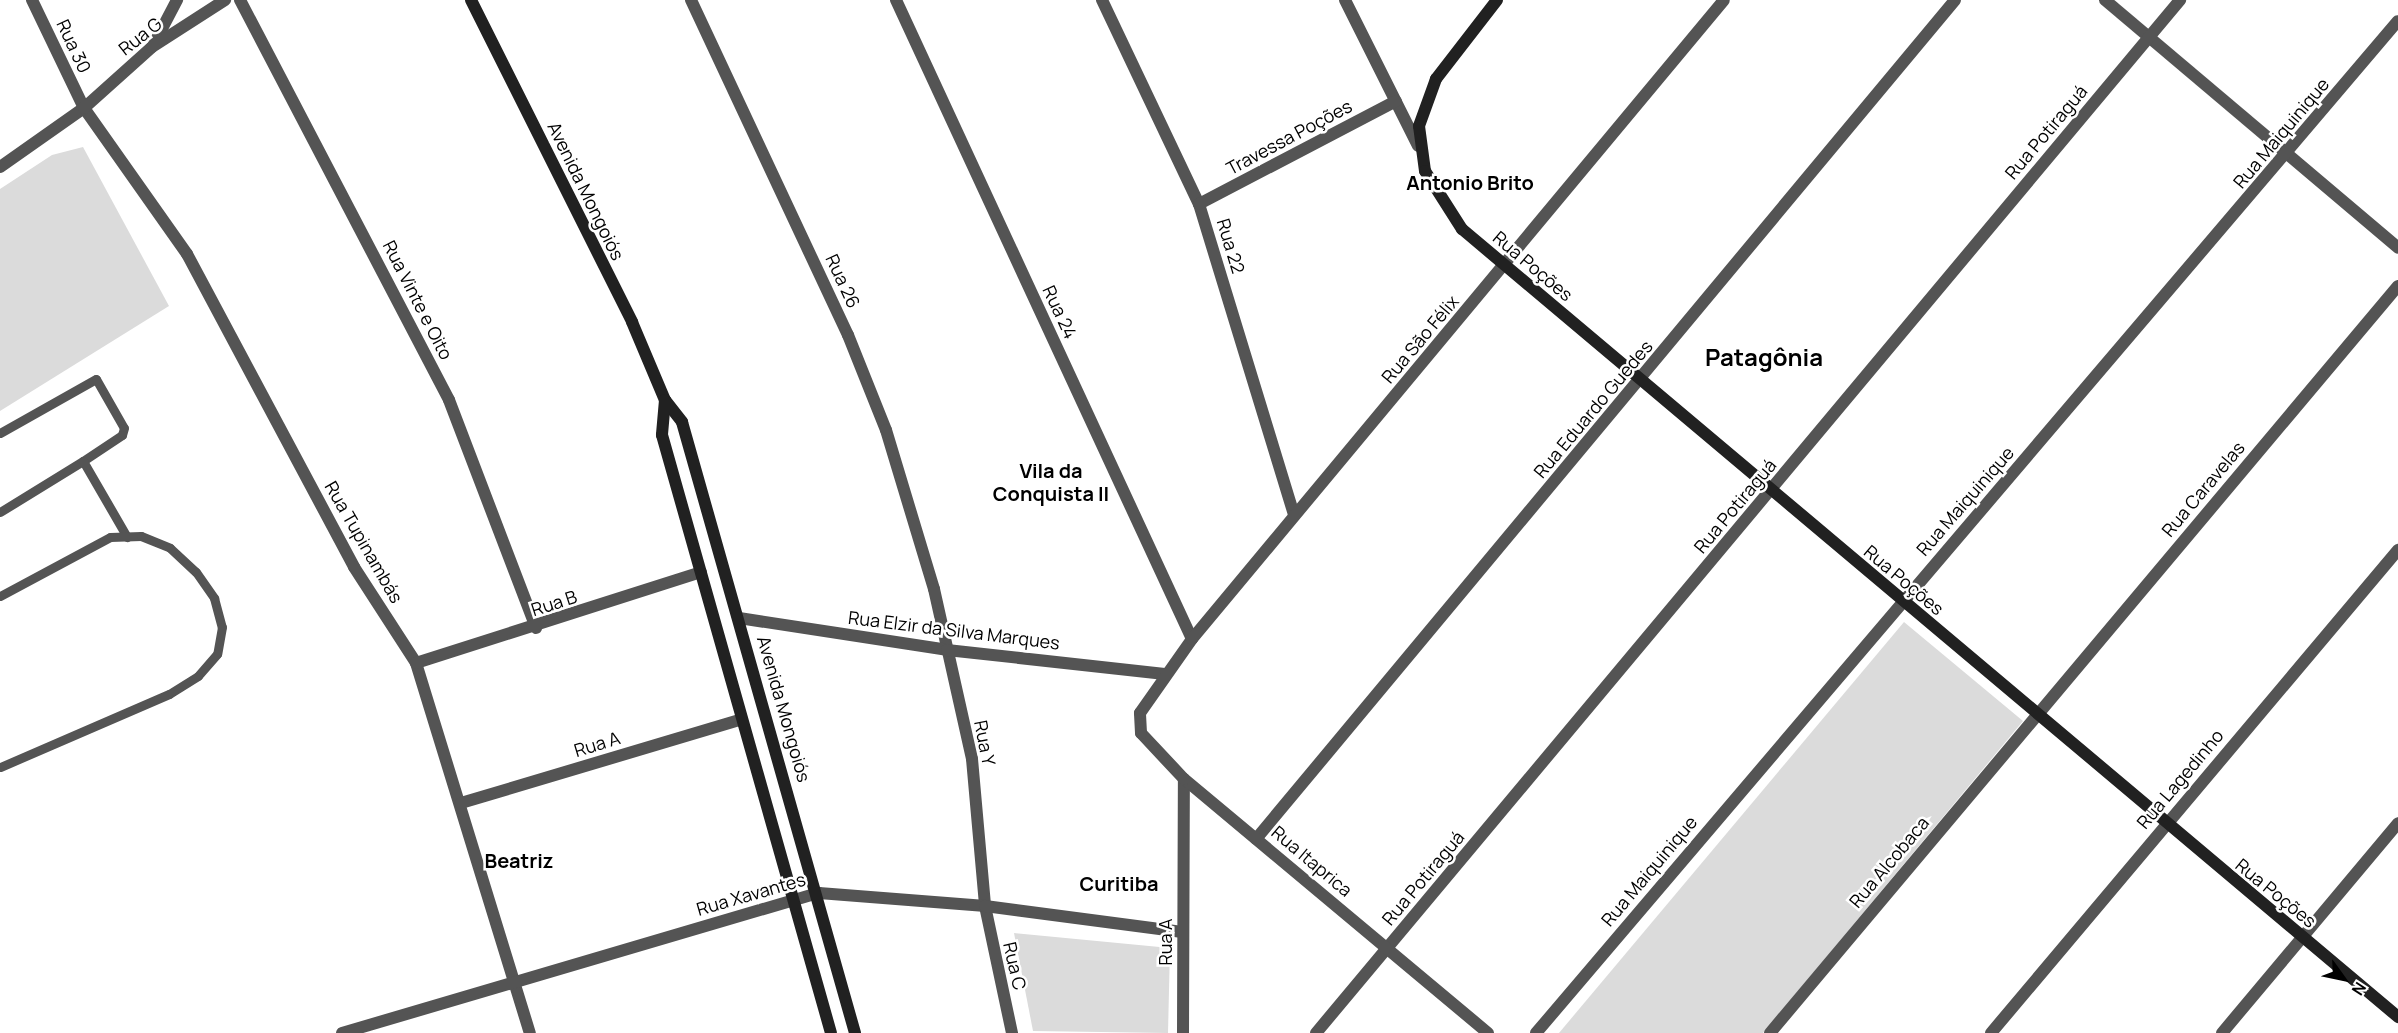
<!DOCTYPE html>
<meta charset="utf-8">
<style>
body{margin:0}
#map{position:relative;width:2398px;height:1033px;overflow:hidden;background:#fff;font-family:Manrope,sans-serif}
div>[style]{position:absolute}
.green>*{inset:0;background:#dbdbdb}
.lane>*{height:9px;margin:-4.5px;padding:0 4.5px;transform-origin:4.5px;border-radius:4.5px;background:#545454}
.street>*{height:12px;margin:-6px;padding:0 6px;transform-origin:6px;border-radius:6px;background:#545454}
.secondary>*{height:12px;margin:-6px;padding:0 6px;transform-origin:6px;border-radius:6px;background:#212121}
span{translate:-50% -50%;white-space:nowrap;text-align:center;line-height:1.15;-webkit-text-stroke:5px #fff;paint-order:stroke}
.street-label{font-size:18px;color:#000}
.neighbourhood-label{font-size:20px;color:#000;font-weight:700}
.district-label{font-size:24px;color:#000;font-weight:700}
.north{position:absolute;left:2314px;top:949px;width:60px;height:60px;-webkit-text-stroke:4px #fff;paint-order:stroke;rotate:123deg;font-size:16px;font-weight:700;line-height:24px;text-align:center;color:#000}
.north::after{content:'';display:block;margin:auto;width:21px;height:27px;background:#000;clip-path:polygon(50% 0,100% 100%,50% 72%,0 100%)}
</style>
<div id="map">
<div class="green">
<i style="clip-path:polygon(83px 147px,169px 306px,0 411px,0 189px,52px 155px)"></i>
<i style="clip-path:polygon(1904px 622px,2023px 721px,1763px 1033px,1559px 1033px)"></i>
<i style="clip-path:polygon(1014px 933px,1170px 948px,1168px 1033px,1033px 1031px)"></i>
</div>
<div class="lane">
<i style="left:0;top:433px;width:110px;rotate:-29.4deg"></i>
<i style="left:96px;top:379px;width:56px;rotate:60.3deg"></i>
<i style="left:124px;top:428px;width:7px;rotate:106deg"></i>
<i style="left:122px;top:435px;width:47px;rotate:146.3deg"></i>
<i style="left:0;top:512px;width:97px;rotate:-31.6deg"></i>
<i style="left:83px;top:461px;width:88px;rotate:59.9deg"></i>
<i style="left:0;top:596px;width:125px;rotate:-28.2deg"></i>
<i style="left:110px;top:537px;width:31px;rotate:-2deg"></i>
<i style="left:141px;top:536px;width:31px;rotate:22deg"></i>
<i style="left:170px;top:548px;width:35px;rotate:43deg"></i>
<i style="left:196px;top:572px;width:32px;rotate:55deg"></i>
<i style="left:214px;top:598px;width:30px;rotate:75deg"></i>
<i style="left:222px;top:627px;width:27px;rotate:100deg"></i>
<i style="left:217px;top:654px;width:29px;rotate:131deg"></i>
<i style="left:198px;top:676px;width:34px;rotate:148deg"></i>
<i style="left:169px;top:694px;width:184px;rotate:156.6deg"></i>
</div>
<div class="street">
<i style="left:32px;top:0;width:120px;rotate:64.3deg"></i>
<i style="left:84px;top:108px;width:179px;rotate:54.8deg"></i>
<i style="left:187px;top:254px;width:355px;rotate:61.9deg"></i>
<i style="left:354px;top:567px;width:114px;rotate:57.1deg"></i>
<i style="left:416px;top:663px;width:387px;rotate:72.9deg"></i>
<i style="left:240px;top:0;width:451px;rotate:62.4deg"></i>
<i style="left:449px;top:400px;width:244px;rotate:69.1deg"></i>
<i style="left:691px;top:0;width:370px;rotate:64.9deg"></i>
<i style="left:848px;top:335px;width:102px;rotate:68.2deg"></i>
<i style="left:886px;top:430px;width:166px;rotate:73.2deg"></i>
<i style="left:934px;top:589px;width:174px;rotate:77.4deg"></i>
<i style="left:972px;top:759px;width:148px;rotate:84.9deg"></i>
<i style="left:985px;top:906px;width:130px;rotate:78deg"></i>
<i style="left:896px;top:0;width:704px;rotate:65.15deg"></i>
<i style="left:1102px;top:0;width:226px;rotate:64.6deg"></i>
<i style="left:1199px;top:204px;width:325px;rotate:73deg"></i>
<i style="left:1345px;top:0;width:163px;rotate:63.4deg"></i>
<i style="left:2105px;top:0;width:384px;rotate:40.2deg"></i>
<i style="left:154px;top:44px;width:50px;rotate:-62.4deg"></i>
<i style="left:0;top:167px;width:103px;rotate:-35.1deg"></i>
<i style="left:84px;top:108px;width:91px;rotate:-41.9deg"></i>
<i style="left:152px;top:47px;width:87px;rotate:-32.8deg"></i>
<i style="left:1199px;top:204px;width:222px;rotate:-27.6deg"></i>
<i style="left:739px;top:618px;width:210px;rotate:8.7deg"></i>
<i style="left:947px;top:650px;width:219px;rotate:6.3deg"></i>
<i style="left:416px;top:663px;width:299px;rotate:-17.7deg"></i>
<i style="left:461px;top:803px;width:293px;rotate:-16.6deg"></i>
<i style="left:1256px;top:839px;width:1092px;rotate:-50.2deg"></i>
<i style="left:342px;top:1033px;width:497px;rotate:-16.4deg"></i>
<i style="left:819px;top:893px;width:167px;rotate:4.5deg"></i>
<i style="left:985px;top:906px;width:199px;rotate:7.5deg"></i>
<i style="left:1183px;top:1033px;width:254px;rotate:-89.8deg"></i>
<i style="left:1316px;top:1033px;width:1347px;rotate:-50.09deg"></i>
<i style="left:1488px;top:1033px;width:396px;rotate:-140.1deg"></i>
<i style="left:1184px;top:779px;width:63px;rotate:-133.1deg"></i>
<i style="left:1141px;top:733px;width:20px;rotate:-93deg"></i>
<i style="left:1140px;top:713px;width:90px;rotate:-54.9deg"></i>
<i style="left:1192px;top:639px;width:831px;rotate:-50.22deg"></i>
<i style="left:1536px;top:1033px;width:1329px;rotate:-49.58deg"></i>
<i style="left:1770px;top:1033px;width:976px;rotate:-49.95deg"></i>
<i style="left:1991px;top:1033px;width:632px;rotate:-49.88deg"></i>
<i style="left:2222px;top:1033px;width:274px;rotate:-50deg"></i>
</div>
<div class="secondary">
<i style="left:471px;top:0;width:360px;rotate:63.4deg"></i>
<i style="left:632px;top:322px;width:85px;rotate:67.1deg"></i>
<i style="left:665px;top:400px;width:28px;rotate:52deg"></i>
<i style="left:682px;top:422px;width:635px;rotate:74.19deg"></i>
<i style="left:1497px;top:0;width:100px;rotate:127.7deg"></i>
<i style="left:1436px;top:79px;width:50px;rotate:109.9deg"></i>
<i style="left:1419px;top:126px;width:45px;rotate:82.4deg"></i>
<i style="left:1425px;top:171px;width:69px;rotate:57.5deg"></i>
<i style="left:1462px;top:229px;width:1224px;rotate:40.09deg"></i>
<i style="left:665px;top:400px;width:35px;rotate:95deg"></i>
<i style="left:662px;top:435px;width:621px;rotate:74.22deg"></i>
</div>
<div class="street-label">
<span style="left:140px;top:36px;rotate:-38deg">Rua G</span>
<span style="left:74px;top:46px;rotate:65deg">Rua 30</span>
<span style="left:2046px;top:132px;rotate:-50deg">Rua Potiraguá</span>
<span style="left:2281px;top:133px;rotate:-50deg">Rua Maiquinique</span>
<span style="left:1289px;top:137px;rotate:-28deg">Travessa Poções</span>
<span style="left:586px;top:191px;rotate:64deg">Avenida Mongoiós</span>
<span style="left:1231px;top:246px;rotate:73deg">Rua 22</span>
<span style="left:1533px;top:266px;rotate:40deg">Rua Poções</span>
<span style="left:843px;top:281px;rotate:65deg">Rua 26</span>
<span style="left:418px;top:300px;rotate:63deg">Rua Vinte e Oito</span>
<span style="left:1060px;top:312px;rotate:65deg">Rua 24</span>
<span style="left:1420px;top:339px;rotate:-50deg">Rua São Félix</span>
<span style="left:1593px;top:409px;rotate:-50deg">Rua Eduardo Guedes</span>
<span style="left:2203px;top:489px;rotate:-50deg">Rua Caravelas</span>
<span style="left:1965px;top:501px;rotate:-49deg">Rua Maiquinique</span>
<span style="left:1735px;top:506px;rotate:-50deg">Rua Potiraguá</span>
<span style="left:364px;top:542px;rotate:60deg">Rua Tupinambás</span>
<span style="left:1904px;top:580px;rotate:40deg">Rua Poções</span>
<span style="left:554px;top:603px;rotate:-18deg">Rua B</span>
<span style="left:954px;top:630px;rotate:7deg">Rua Elzir da Silva Marques</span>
<span style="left:784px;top:709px;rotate:74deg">Avenida Mongoiós</span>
<span style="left:985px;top:743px;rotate:79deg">Rua Y</span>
<span style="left:597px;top:744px;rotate:-17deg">Rua A</span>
<span style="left:2180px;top:779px;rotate:-50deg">Rua Lagedinho</span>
<span style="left:1312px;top:861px;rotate:40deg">Rua Itaprica</span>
<span style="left:1889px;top:862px;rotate:-50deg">Rua Alcobaca</span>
<span style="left:1649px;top:871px;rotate:-50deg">Rua Maiquinique</span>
<span style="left:1423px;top:878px;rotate:-50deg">Rua Potiraguá</span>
<span style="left:2276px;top:893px;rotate:39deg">Rua Poções</span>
<span style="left:751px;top:894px;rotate:-16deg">Rua Xavantes</span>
<span style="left:1165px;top:942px;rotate:-90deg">Rua A</span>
<span style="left:1015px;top:966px;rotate:77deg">Rua C</span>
</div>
<div class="neighbourhood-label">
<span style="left:1470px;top:182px">Antonio Brito</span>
<span style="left:1051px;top:482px">Vila da<br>Conquista II</span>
<span style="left:519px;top:860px">Beatriz</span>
<span style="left:1119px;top:883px">Curitiba</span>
</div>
<div class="district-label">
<span style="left:1764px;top:357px">Patagônia</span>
</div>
<div class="north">N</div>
</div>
